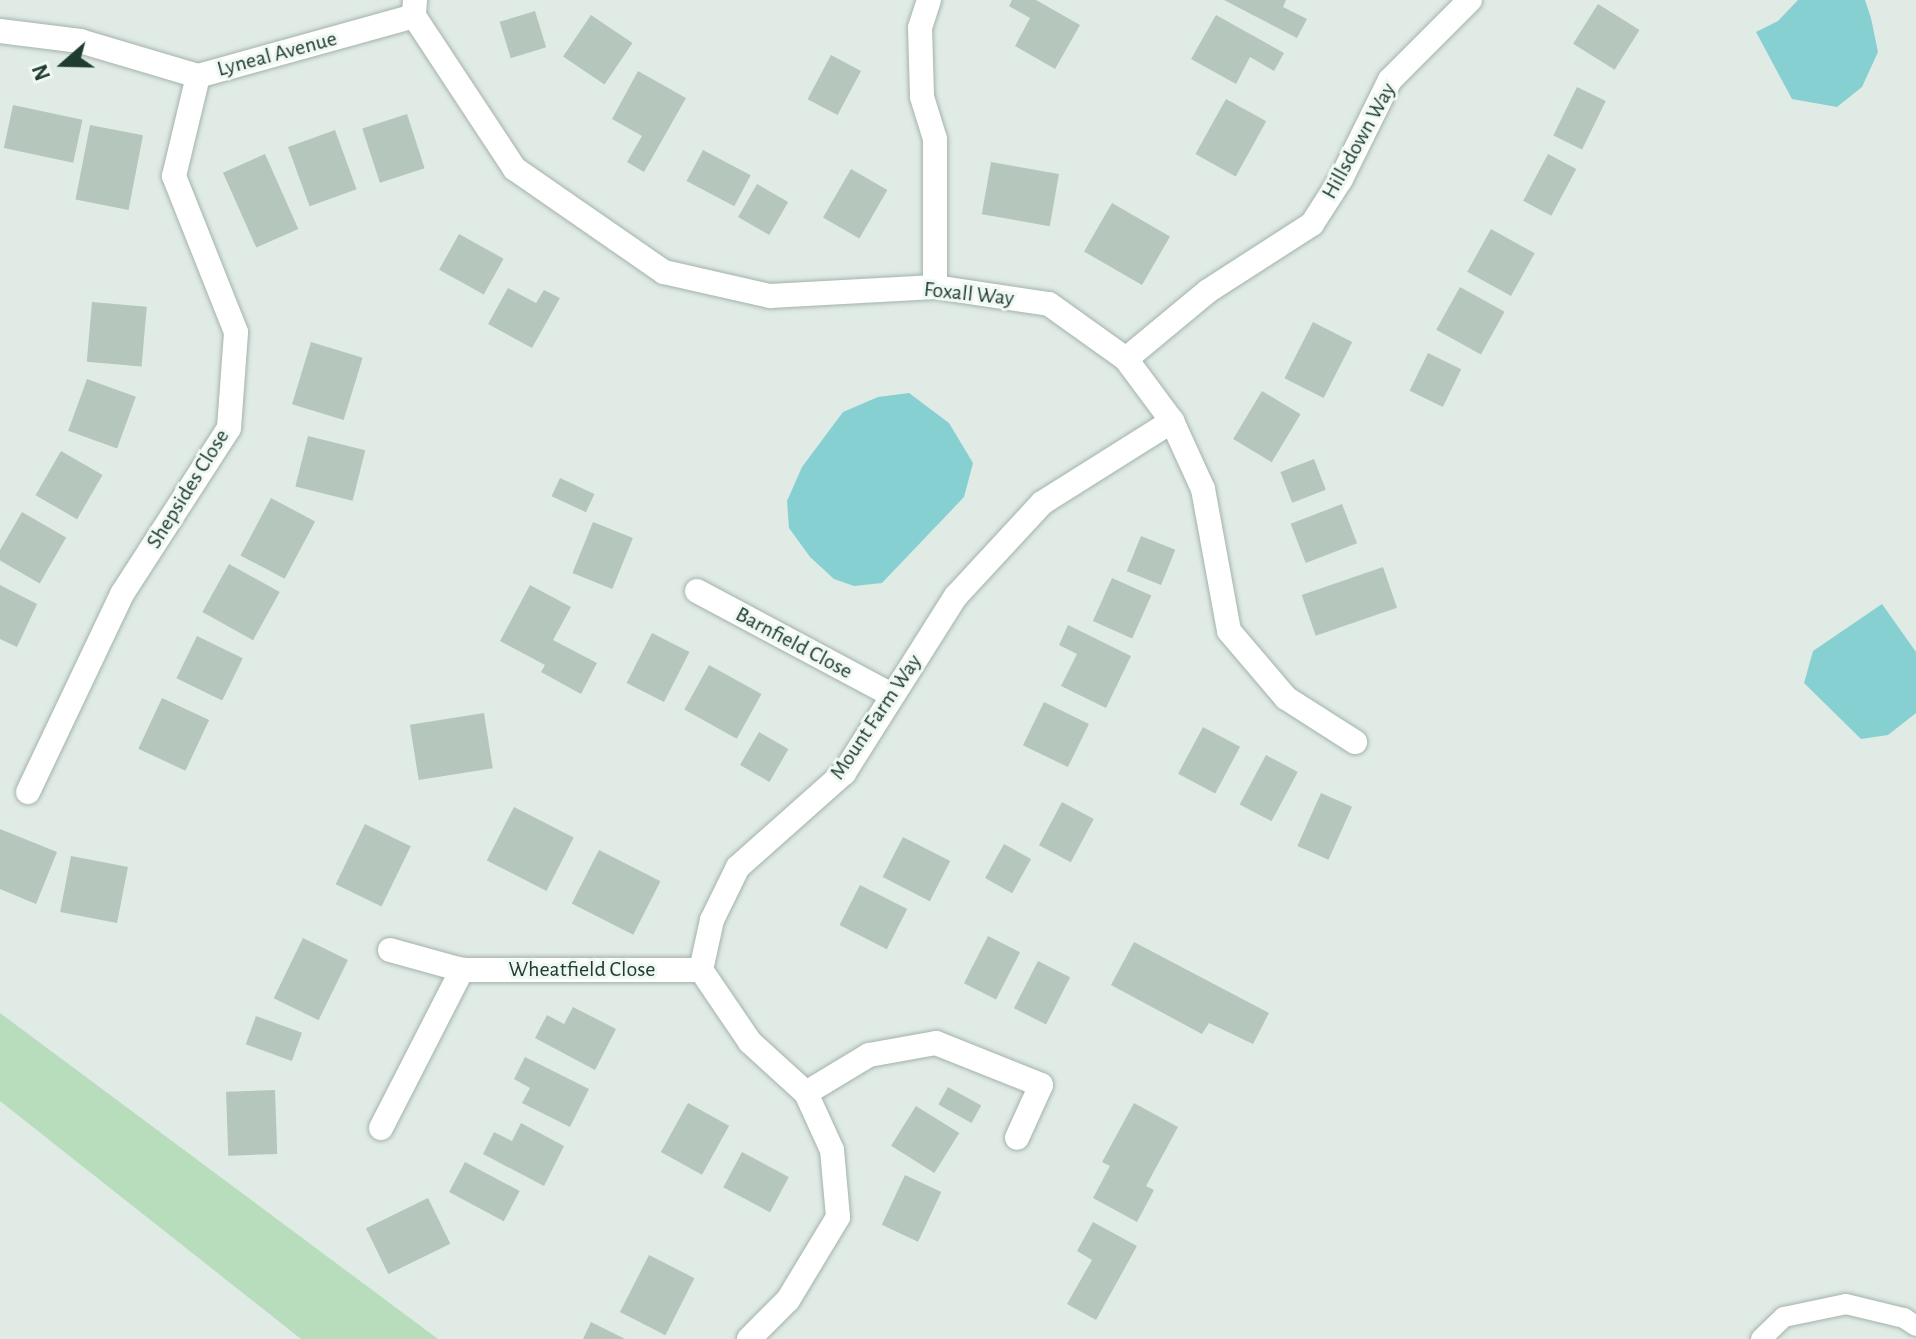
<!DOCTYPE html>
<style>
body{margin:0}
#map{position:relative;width:1916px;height:1339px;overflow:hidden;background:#e0ebe5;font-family:"Alegreya Sans",sans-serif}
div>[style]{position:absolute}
.green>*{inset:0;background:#b8ddbd}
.water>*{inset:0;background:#86d0d2}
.building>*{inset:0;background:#b5c6bd;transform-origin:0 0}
.roads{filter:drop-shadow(0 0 2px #a3b3ab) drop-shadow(0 0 2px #a3b3ab)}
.lane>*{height:20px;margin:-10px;padding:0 10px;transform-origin:10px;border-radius:10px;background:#fff}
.street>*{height:24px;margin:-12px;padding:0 12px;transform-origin:12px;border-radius:12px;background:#fff}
span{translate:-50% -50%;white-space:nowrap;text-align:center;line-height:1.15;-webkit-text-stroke:6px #f0f8f3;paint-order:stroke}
.street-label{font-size:22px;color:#203c31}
.north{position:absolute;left:24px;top:24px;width:80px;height:80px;-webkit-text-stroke:6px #f0f8f3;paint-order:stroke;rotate:250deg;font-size:22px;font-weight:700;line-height:32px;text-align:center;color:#203c31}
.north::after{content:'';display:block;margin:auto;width:28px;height:36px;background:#203c31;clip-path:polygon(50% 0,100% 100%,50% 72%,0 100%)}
</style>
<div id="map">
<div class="green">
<i style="clip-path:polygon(0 1013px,438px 1339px,301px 1339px,0 1101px)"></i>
</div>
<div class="water">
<i style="clip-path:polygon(1798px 0,1865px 0,1871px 18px,1878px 52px,1862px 87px,1837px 107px,1792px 99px,1756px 32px,1778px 21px)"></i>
<i style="clip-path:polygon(909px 393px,949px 423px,973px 463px,964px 497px,882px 583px,854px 586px,834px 579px,810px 557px,789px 528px,787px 501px,802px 467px,843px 412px,878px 397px)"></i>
<i style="clip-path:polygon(1882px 604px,1916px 652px,1916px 713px,1888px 735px,1861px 739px,1804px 683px,1813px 651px)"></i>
</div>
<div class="building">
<i style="clip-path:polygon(1012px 0,1036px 0,1080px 25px,1055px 69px,1015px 46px,1030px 18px,1009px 6px)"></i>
<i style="clip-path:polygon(1224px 0,1286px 0,1283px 7px,1307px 19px,1297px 38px)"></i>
<i style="left:1598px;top:4px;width:49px;height:47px;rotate:32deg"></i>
<i style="left:535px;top:11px;width:38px;height:37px;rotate:73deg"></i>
<i style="left:591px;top:15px;width:50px;height:50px;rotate:34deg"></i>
<i style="clip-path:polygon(1216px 15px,1284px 53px,1274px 71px,1250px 57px,1236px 84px,1191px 59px)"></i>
<i style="left:831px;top:55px;width:34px;height:50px;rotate:28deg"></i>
<i style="clip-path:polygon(638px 71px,686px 98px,644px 172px,627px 162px,642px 136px,612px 119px)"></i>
<i style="left:1577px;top:87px;width:32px;height:54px;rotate:26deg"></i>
<i style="left:1226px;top:99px;width:46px;height:63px;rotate:29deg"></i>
<i style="left:13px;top:105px;width:71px;height:44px;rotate:12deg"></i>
<i style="left:407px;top:114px;width:57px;height:47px;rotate:72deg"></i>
<i style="left:90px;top:125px;width:54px;height:76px;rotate:11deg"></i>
<i style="left:335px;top:130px;width:63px;height:50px;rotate:70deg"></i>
<i style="left:703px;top:150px;width:54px;height:35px;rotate:28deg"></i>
<i style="left:265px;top:154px;width:82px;height:46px;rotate:66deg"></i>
<i style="left:1548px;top:154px;width:32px;height:53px;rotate:28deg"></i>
<i style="left:991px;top:162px;width:69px;height:53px;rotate:10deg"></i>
<i style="left:851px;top:169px;width:42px;height:56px;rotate:30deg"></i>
<i style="left:757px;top:184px;width:36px;height:38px;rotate:30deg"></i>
<i style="left:1112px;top:203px;width:67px;height:56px;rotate:30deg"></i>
<i style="left:1491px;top:229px;width:50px;height:49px;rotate:29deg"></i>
<i style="left:459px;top:234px;width:51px;height:41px;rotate:29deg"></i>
<i style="left:1460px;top:287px;width:51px;height:49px;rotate:29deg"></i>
<i style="clip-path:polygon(508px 288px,536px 303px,544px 290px,560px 298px,532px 348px,488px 324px)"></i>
<i style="left:92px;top:302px;width:55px;height:60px;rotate:5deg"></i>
<i style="left:1313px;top:322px;width:44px;height:63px;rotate:27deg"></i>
<i style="left:311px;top:342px;width:54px;height:65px;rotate:17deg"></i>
<i style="left:1428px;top:353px;width:37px;height:42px;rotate:26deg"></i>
<i style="left:87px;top:379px;width:52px;height:55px;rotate:20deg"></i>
<i style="left:1262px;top:391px;width:45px;height:56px;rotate:31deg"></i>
<i style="left:308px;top:436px;width:59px;height:52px;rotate:14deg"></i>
<i style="left:61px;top:451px;width:48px;height:51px;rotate:30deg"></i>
<i style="left:1314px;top:459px;width:33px;height:36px;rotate:69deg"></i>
<i style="left:560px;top:478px;width:38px;height:20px;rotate:25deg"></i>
<i style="left:271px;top:498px;width:50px;height:65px;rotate:28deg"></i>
<i style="left:1342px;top:504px;width:42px;height:55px;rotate:69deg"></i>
<i style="left:22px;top:512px;width:51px;height:53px;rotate:30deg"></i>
<i style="left:593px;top:522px;width:43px;height:55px;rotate:22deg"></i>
<i style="left:1141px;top:536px;width:37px;height:38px;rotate:22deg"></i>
<i style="left:229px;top:564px;width:58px;height:55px;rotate:29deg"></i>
<i style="left:1383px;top:567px;width:43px;height:86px;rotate:71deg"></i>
<i style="left:1112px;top:578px;width:43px;height:47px;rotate:24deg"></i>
<i style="clip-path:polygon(0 585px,37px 604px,17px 647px,0 639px)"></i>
<i style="clip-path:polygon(530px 585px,571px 607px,553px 640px,597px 663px,581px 694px,541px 672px,545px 665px,500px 641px)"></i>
<i style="clip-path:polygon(1068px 625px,1131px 656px,1106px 708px,1061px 686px,1077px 654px,1059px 645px)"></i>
<i style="left:652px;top:633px;width:42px;height:56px;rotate:27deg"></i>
<i style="left:197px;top:636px;width:51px;height:47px;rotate:26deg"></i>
<i style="left:709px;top:665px;width:60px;height:51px;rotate:29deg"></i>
<i style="left:162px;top:698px;width:52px;height:56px;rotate:25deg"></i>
<i style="left:1044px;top:702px;width:50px;height:48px;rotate:26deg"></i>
<i style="left:484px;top:713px;width:56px;height:75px;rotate:81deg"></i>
<i style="left:1203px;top:727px;width:42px;height:53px;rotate:28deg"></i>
<i style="left:759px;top:732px;width:34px;height:38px;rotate:30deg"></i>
<i style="left:1266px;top:755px;width:36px;height:56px;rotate:28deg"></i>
<i style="left:1321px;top:793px;width:34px;height:58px;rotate:24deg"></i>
<i style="left:1062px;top:802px;width:36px;height:49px;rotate:28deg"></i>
<i style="left:514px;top:807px;width:67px;height:60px;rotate:27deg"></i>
<i style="left:365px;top:824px;width:51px;height:67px;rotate:26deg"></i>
<i style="clip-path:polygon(0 829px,57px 852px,36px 904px,0 889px)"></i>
<i style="left:903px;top:837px;width:53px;height:45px;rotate:27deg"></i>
<i style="left:1004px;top:844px;width:31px;height:39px;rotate:29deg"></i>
<i style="left:599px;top:850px;width:69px;height:60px;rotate:27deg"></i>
<i style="left:71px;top:856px;width:58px;height:57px;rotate:11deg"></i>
<i style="left:860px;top:885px;width:53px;height:45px;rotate:27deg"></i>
<i style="left:988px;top:936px;width:36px;height:53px;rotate:27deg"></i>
<i style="left:303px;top:938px;width:50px;height:67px;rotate:26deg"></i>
<i style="clip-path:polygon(1134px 942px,1269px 1013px,1253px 1044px,1209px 1023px,1202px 1034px,1111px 985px)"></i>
<i style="left:1038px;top:961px;width:36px;height:53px;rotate:27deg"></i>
<i style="clip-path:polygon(573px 1007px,616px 1029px,595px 1070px,535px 1038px,547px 1015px,564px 1024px)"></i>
<i style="left:256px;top:1016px;width:49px;height:30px;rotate:20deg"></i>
<i style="clip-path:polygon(525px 1057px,589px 1089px,570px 1127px,522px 1103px,530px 1088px,514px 1079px)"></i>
<i style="left:948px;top:1087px;width:38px;height:20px;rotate:29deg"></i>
<i style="left:275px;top:1090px;width:64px;height:49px;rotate:88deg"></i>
<i style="left:688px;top:1103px;width:47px;height:56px;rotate:29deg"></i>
<i style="clip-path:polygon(1134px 1103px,1178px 1127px,1146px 1186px,1154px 1190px,1137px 1222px,1093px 1198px,1110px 1166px,1102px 1162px)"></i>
<i style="left:916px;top:1106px;width:51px;height:47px;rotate:32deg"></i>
<i style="clip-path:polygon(521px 1123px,564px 1146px,544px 1186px,483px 1154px,494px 1132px,512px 1141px)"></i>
<i style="left:742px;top:1152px;width:53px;height:40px;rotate:28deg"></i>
<i style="left:465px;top:1162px;width:62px;height:34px;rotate:28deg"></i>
<i style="left:905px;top:1175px;width:40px;height:55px;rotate:25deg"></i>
<i style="left:428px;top:1198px;width:51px;height:69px;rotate:64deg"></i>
<i style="clip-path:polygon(1093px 1222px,1137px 1246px,1096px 1320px,1067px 1304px,1092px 1260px,1077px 1251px)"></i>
<i style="left:649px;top:1255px;width:51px;height:64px;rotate:27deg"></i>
<i style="clip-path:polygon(591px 1322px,625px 1339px,583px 1339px)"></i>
</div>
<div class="roads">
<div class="lane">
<i style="left:1761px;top:1339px;width:32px;rotate:-44deg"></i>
<i style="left:1784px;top:1317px;width:63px;rotate:-11.8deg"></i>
<i style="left:1846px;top:1304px;width:60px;rotate:13.6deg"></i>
<i style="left:1904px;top:1318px;width:14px;rotate:34deg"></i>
</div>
<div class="street">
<i style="left:415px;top:0;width:16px;rotate:94deg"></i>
<i style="left:414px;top:16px;width:183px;rotate:56.6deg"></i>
<i style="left:515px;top:169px;width:181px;rotate:34.7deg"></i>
<i style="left:664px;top:272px;width:109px;rotate:12.8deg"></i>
<i style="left:770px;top:296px;width:165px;rotate:-3.1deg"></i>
<i style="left:935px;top:287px;width:115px;rotate:8.5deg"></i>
<i style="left:1049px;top:304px;width:95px;rotate:35.5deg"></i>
<i style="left:1126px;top:359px;width:77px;rotate:53.4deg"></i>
<i style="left:1172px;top:421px;width:75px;rotate:65.5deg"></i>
<i style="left:1203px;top:489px;width:144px;rotate:79.6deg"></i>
<i style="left:1229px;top:631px;width:88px;rotate:49.6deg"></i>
<i style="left:1286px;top:698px;width:82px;rotate:32.5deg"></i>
<i style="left:929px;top:0;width:29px;rotate:108deg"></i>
<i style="left:920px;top:28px;width:69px;rotate:88.3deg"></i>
<i style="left:922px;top:97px;width:44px;rotate:72.8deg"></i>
<i style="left:935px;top:139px;width:148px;rotate:90deg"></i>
<i style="left:0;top:31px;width:81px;rotate:7.1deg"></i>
<i style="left:80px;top:41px;width:123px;rotate:16.5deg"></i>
<i style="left:198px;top:76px;width:224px;rotate:-15.5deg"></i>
<i style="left:1126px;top:359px;width:107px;rotate:-39.7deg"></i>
<i style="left:1208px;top:291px;width:124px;rotate:-32.8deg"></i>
<i style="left:1312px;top:224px;width:54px;rotate:-57.2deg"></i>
<i style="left:1341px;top:179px;width:110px;rotate:-63.7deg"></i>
<i style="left:1390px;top:80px;width:113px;rotate:-45deg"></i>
<i style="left:697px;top:591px;width:221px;rotate:28.1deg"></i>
<i style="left:28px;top:792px;width:219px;rotate:-64.6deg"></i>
<i style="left:122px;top:594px;width:197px;rotate:-57.2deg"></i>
<i style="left:229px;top:428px;width:96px;rotate:-85.8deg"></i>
<i style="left:236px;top:332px;width:168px;rotate:-111.7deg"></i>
<i style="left:174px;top:176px;width:103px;rotate:-76.5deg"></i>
<i style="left:390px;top:950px;width:75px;rotate:15.5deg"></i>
<i style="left:462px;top:970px;width:239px"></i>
<i style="left:806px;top:1093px;width:74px;rotate:-31.1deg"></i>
<i style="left:869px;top:1055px;width:68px;rotate:-10.2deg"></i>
<i style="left:936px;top:1043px;width:113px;rotate:21.8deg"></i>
<i style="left:1041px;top:1085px;width:58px;rotate:114.4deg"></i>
<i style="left:381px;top:1128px;width:178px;rotate:-62.9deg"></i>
<i style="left:749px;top:1339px;width:55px;rotate:-45deg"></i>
<i style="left:788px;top:1300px;width:97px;rotate:-58.9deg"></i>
<i style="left:838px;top:1217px;width:67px;rotate:-95.1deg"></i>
<i style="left:832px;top:1150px;width:63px;rotate:-114.5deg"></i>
<i style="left:806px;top:1093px;width:76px;rotate:-137.7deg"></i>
<i style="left:750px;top:1042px;width:87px;rotate:-124.2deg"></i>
<i style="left:701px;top:970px;width:51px;rotate:-77.6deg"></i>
<i style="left:712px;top:920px;width:59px;rotate:-63.9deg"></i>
<i style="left:738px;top:867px;width:142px;rotate:-41.6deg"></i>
<i style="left:844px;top:773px;width:209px;rotate:-57.7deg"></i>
<i style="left:956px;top:596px;width:127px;rotate:-47.2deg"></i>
<i style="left:1042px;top:503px;width:154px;rotate:-32.2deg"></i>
</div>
</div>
<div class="street-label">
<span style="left:277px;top:54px;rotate:-15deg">Lyneal Avenue</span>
<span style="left:1359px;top:141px;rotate:-61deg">Hillsdown Way</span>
<span style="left:969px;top:294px;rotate:6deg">Foxall Way</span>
<span style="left:188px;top:489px;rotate:-58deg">Shepsides Close</span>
<span style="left:794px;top:643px;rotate:28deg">Barnfield Close</span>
<span style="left:876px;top:717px;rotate:-56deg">Mount Farm Way</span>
<span style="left:582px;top:970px">Wheatfield Close</span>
</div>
<div class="north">N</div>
</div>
